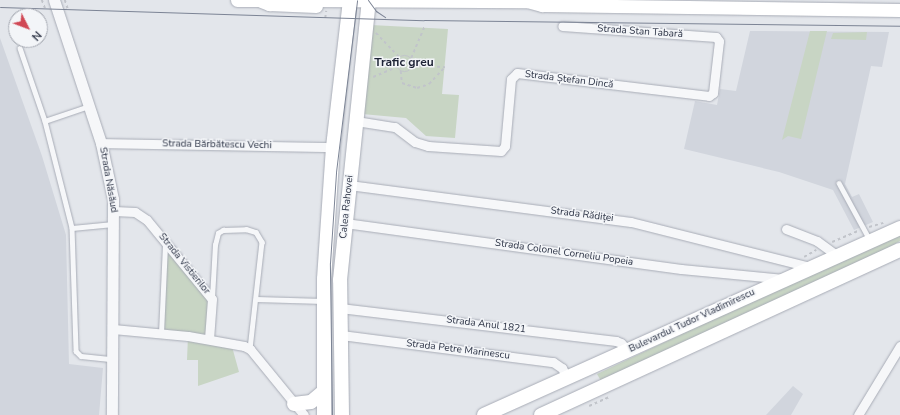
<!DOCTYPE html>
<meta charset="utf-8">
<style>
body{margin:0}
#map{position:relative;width:900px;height:415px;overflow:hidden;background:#e3e6eb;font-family:"Nunito Sans",sans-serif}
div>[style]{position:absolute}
.built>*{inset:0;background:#d1d5dd}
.green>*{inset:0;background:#c8d5c4}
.path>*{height:1.5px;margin-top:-0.75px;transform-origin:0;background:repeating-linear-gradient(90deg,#c1c4ca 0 3px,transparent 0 6px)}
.path>.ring{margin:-0.75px;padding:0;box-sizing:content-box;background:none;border:1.5px solid #c1c4ca;border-radius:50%}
.roads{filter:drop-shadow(0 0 1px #a8acb6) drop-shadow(0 0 1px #a8acb6)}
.service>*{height:4.5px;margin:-2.25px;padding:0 2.25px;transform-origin:2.25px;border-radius:2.25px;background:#f6f7f9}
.minor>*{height:9px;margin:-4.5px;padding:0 4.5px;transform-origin:4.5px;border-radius:4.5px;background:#f6f7f9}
.tertiary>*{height:11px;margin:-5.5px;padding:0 5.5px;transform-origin:5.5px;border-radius:5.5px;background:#f6f7f9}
.secondary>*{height:13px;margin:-6.5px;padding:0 6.5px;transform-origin:6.5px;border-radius:6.5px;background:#fff}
.primary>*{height:14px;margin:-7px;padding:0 7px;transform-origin:7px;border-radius:7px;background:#fff}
.tram>*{height:1px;margin:-0.5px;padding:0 0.5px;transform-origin:0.5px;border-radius:0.5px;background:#7c8495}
span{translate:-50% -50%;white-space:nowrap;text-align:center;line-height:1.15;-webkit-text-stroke:3px #f3f5f8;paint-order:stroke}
.street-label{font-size:10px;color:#2b3244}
.quarter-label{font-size:12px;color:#1d2335;font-weight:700}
.north{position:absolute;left:8px;top:8px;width:40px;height:40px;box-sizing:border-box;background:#f3f5f8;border:1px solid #a3a7b0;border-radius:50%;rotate:132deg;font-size:11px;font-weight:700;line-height:16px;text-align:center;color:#2b3244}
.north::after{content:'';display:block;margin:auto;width:14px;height:18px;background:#d04855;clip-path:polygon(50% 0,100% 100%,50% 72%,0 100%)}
</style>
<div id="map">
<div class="built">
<i style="clip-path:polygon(750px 31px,889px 32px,882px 67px,871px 66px,845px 184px,852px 197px,859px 194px,873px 222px,854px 230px,833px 190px,779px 172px,684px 149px,695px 101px,717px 105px,720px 89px,736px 91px)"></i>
<i style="clip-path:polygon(0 38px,42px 156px,66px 235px,69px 364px,103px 368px,99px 415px,0 415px)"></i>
<i style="clip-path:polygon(793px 386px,803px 394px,791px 415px,766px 415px)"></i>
</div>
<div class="green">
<i style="clip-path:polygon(371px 25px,448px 29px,442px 94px,459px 95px,455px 138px,426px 136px,406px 118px,362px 114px)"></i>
<i style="clip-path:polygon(810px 31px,827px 31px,801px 139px,788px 136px,782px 140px)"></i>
<i style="clip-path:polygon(867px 32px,866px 40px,831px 39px,833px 33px)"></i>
<i style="clip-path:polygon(900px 235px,900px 241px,885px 250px,601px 381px,597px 374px,760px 297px)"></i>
<i style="clip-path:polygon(165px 241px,212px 299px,209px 338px,231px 343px,239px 372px,198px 386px,198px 360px,187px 360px,188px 336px,161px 333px)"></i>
</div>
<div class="path">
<i style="left:42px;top:0;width:9px;rotate:69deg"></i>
<i style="left:65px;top:0;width:9px;rotate:72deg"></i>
<i style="left:325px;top:18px;width:7px;rotate:-82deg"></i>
<i style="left:376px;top:33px;width:35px;rotate:46deg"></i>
<i class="ring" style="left:397px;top:56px;width:14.5px;height:14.5px"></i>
<i style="left:411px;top:58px;width:34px;rotate:-67deg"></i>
<i style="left:413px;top:65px;width:32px;rotate:4deg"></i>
<i style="left:401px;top:71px;width:12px;rotate:85deg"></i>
<i style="left:402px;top:83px;width:16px;rotate:18deg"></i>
<i style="left:417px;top:88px;width:13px;rotate:-18deg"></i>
<i style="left:429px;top:84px;width:23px;rotate:-47deg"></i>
<i style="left:373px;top:77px;width:26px;rotate:-23deg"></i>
<i style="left:869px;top:227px;width:15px;rotate:-16deg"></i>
<i style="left:832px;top:242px;width:28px;rotate:-23deg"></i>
<i style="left:804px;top:257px;width:14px;rotate:-30deg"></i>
<i style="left:589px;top:406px;width:22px;rotate:-24deg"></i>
</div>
<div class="roads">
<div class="service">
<i style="left:20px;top:48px;width:77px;rotate:71.1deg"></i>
<i style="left:45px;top:121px;width:110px;rotate:75.8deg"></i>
<i style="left:72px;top:228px;width:123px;rotate:88.1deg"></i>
<i style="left:76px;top:351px;width:7px;rotate:45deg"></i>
<i style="left:81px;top:356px;width:31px;rotate:6deg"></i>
<i style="left:45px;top:121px;width:46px;rotate:-18.8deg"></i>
<i style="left:839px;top:183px;width:65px;rotate:61.5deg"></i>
<i style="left:72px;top:228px;width:41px;rotate:-5.6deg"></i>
<i style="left:212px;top:298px;width:53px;rotate:-86.8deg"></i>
<i style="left:215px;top:245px;width:12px;rotate:-76deg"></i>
<i style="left:218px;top:233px;width:6px;rotate:-31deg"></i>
<i style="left:223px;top:230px;width:23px;rotate:-2deg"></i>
<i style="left:246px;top:229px;width:10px;rotate:17deg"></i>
<i style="left:256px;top:232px;width:12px;rotate:59deg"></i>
<i style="left:262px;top:242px;width:108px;rotate:96.4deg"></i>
<i style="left:256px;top:299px;width:67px;rotate:1.7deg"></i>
<i style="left:161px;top:333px;width:89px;rotate:-87.4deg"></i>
</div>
<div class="minor">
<i style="left:356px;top:121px;width:39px;rotate:9deg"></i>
<i style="left:395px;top:127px;width:25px;rotate:37deg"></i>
<i style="left:415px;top:142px;width:14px;rotate:17deg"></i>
<i style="left:428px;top:146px;width:73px;rotate:3.9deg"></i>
<i style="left:501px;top:151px;width:6px;rotate:-51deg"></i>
<i style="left:505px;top:146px;width:67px;rotate:-84.9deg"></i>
<i style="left:511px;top:79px;width:8px;rotate:-45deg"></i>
<i style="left:517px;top:73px;width:193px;rotate:6.8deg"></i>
<i style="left:709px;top:96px;width:5px;rotate:-37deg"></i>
<i style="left:713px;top:93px;width:52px;rotate:-83.4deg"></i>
<i style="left:719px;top:41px;width:5px;rotate:-127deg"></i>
<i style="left:716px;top:37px;width:154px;rotate:-175.9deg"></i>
<i style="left:101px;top:143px;width:232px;rotate:1deg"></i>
<i style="left:349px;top:185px;width:284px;rotate:7.5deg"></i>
<i style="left:631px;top:222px;width:185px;rotate:14.1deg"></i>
<i style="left:114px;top:211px;width:21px;rotate:3deg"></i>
<i style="left:135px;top:212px;width:14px;rotate:34deg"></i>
<i style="left:147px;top:220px;width:102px;rotate:50.6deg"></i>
<i style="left:212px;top:299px;width:40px;rotate:94.3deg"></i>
<i style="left:345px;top:223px;width:339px;rotate:7.8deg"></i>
<i style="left:681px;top:269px;width:103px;rotate:5.5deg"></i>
<i style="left:786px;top:229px;width:33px;rotate:21deg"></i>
<i style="left:817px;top:241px;width:24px;rotate:36deg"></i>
<i style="left:340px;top:308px;width:278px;rotate:6.8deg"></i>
<i style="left:616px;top:341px;width:5px;rotate:22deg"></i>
<i style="left:621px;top:343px;width:9px;rotate:49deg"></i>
<i style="left:113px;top:329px;width:75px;rotate:5.3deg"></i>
<i style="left:188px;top:336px;width:57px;rotate:10.1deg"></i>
<i style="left:244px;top:346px;width:7px;rotate:27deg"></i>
<i style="left:250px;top:349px;width:85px;rotate:50.7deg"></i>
<i style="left:341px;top:335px;width:214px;rotate:7.3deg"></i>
<i style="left:553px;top:362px;width:11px;rotate:34deg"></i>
<i style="left:562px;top:368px;width:11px;rotate:63deg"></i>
<i style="left:858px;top:415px;width:81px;rotate:-58.7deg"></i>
</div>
<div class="tertiary">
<i style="left:54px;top:0;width:151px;rotate:71.8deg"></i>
<i style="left:101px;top:143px;width:57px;rotate:77.9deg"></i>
<i style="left:113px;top:199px;width:216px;rotate:90.3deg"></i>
</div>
<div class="secondary">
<i style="left:237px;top:0;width:27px"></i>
<i style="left:307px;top:0;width:220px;rotate:0.3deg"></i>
<i style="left:527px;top:1px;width:16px;rotate:15deg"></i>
<i style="left:542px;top:5px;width:358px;rotate:0.8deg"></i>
<i style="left:261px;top:1px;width:9px;rotate:21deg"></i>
<i style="left:269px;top:4px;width:47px;rotate:2.4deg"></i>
</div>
<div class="primary">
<i style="left:294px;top:404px;width:17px;rotate:-7deg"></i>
<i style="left:311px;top:402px;width:17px;rotate:-40deg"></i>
<i style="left:324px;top:415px;width:136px;rotate:-90deg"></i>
<i style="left:324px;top:279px;width:132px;rotate:-86.1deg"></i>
<i style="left:333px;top:147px;width:148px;rotate:-83.4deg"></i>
<i style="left:342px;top:415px;width:135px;rotate:-90.8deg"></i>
<i style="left:340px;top:280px;width:281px;rotate:-84.1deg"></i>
<i style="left:484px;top:415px;width:456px;rotate:-24.2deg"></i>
<i style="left:541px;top:415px;width:395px;rotate:-24.7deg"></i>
</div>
</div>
<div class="tram">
<i style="left:368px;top:0;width:14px;rotate:54deg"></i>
<i style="left:376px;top:11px;width:11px;rotate:34deg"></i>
<i style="left:0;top:7px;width:424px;rotate:1.8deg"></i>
<i style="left:424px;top:20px;width:476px;rotate:0.7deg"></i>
<i style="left:332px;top:415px;width:152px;rotate:-90.8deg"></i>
<i style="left:330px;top:263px;width:91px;rotate:-86.2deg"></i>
<i style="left:336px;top:172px;width:173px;rotate:-83deg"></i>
</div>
<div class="street-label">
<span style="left:640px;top:32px;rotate:4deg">Strada Stan Tabară</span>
<span style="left:569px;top:80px;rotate:7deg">Strada Ștefan Dincă</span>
<span style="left:217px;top:145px;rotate:1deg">Strada Bărbătescu Vechi</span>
<span style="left:108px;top:180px;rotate:80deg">Strada Năsăud</span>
<span style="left:347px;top:207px;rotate:-84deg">Calea Rahovei</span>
<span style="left:582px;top:215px;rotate:7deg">Strada Rădiței</span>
<span style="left:564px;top:253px;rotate:8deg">Strada Colonel Corneliu Popeia</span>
<span style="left:184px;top:264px;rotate:51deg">Strada Vistierilor</span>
<span style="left:692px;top:321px;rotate:-25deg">Bulevardul Tudor Vladimirescu</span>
<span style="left:486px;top:325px;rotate:7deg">Strada Anul 1821</span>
<span style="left:458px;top:350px;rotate:7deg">Strada Petre Marinescu</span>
</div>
<div class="quarter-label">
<span style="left:404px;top:63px">Trafic greu</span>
</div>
<div class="north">N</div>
</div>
